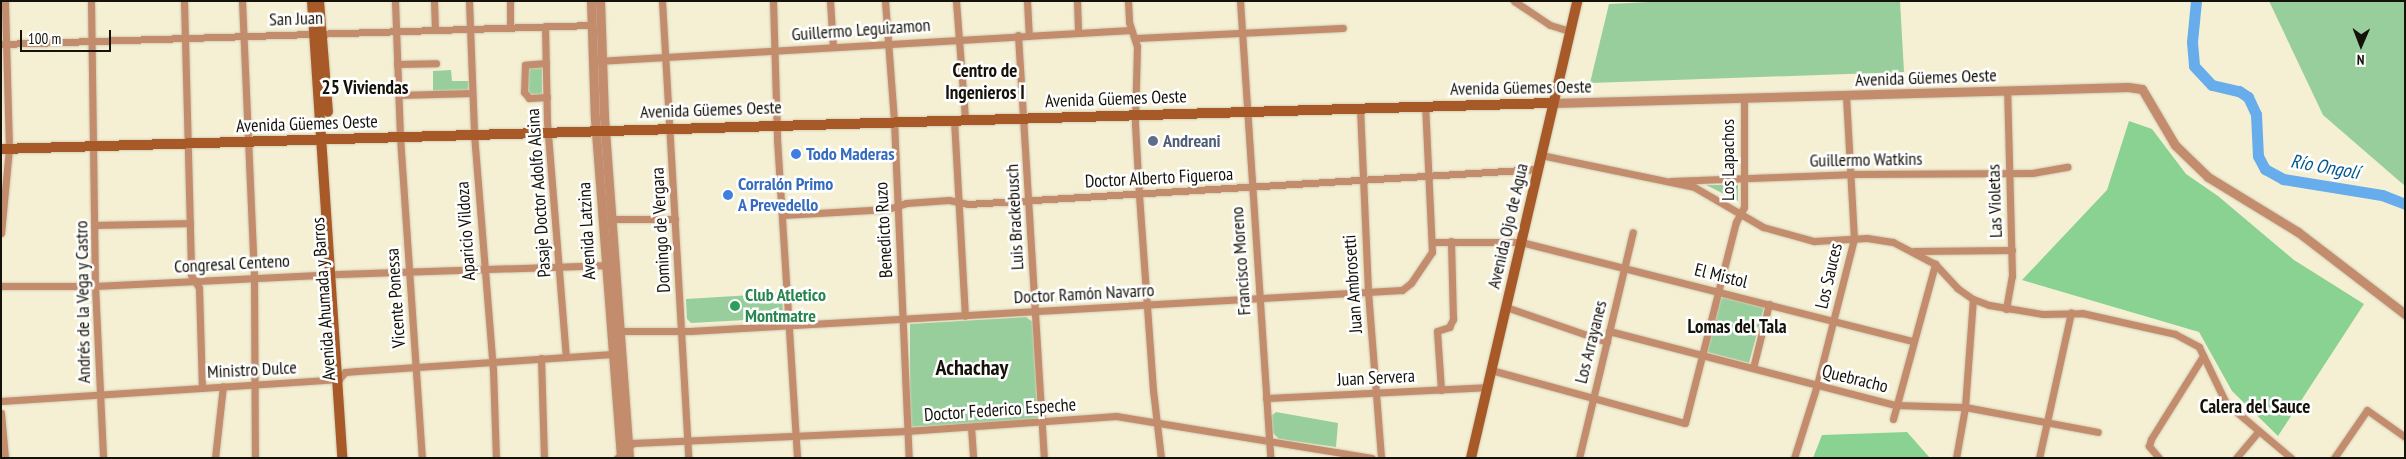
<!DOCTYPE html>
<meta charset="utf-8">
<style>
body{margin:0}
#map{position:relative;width:2406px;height:459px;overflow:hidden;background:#f5f0d4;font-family:"PT Sans Narrow",sans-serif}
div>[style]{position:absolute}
.green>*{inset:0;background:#97ce9c;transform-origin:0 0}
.forest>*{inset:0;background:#89d292}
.river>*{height:11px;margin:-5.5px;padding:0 5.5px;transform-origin:5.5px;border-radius:5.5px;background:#67adeb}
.roads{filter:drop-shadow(0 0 1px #d1ccb4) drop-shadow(0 0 1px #d1ccb4)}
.minor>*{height:7px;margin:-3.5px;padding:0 3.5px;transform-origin:3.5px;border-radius:3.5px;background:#c28c6d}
.tertiary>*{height:9px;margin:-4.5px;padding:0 4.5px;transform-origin:4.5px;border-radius:4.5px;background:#c28c6d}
.secondary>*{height:10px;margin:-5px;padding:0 5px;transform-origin:5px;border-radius:5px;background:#a75a27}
.dots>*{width:14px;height:14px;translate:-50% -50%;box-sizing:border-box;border:2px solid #fff;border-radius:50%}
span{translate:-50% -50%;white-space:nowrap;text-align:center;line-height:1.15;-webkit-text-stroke:5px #fff;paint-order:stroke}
.street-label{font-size:18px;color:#141209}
.service-label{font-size:18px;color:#4e5e75;font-weight:700}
.left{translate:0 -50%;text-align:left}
.shop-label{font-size:18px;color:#366cbe;font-weight:700}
.leisure-label{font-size:18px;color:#27864d;font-weight:700}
.neighbourhood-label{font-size:19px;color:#141209;font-weight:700}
.water-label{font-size:19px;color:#035891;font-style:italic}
.district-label{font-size:22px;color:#141209;font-weight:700}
.frame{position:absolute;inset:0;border:2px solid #141209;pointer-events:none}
.north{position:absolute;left:2336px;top:20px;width:50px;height:50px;-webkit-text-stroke:4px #fff;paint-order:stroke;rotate:181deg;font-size:14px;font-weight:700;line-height:20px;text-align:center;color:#141209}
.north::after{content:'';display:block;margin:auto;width:18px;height:22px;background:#141209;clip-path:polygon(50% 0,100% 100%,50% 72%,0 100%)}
.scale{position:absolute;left:20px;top:30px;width:91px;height:22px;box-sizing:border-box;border:2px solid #141209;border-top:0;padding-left:6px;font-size:15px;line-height:18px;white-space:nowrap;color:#141209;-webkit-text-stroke:4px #fff;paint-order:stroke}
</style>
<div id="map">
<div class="green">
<i style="clip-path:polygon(1669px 1px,1900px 1px,1904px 72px,1590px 83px,1609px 4px)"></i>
<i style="clip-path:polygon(2269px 1px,2405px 1px,2405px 186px,2323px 115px)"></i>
<i style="left:527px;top:66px;width:15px;height:28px"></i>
<i style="clip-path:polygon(451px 70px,452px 81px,469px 81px,468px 90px,433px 92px,433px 71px)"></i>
<i style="clip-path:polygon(1706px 185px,1738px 185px,1738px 201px)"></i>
<i style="clip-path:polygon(782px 293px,783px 314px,780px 318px,691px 323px,687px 319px,686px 299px)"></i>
<i style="clip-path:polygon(1725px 296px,1764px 307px,1749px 363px,1707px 352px,1719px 300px)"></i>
<i style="clip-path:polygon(1026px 317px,1033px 322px,1038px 420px,910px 427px,910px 324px)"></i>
<i style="clip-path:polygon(1276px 412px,1338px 423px,1336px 447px,1279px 439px,1271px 431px,1270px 417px)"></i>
</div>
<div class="forest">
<i style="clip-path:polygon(2129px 121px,2152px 129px,2186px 174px,2218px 196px,2294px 260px,2364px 304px,2278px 436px,2232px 391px,2199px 332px,2022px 280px,2107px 190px)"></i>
<i style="clip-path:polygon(1907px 432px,1930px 458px,1813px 458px,1822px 435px)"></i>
</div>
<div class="river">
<i style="left:2196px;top:1px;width:41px;rotate:95.6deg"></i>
<i style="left:2192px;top:42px;width:24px;rotate:85deg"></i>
<i style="left:2194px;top:66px;width:26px;rotate:47deg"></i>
<i style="left:2212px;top:85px;width:28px;rotate:13deg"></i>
<i style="left:2239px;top:91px;width:11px;rotate:34deg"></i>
<i style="left:2248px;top:97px;width:19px;rotate:65deg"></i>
<i style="left:2256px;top:114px;width:42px;rotate:87.3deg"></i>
<i style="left:2258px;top:156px;width:15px;rotate:62deg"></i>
<i style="left:2265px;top:169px;width:21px;rotate:29deg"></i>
<i style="left:2283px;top:179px;width:100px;rotate:9.2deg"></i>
<i style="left:2382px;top:195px;width:25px;rotate:21deg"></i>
</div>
<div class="roads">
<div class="minor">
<i style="left:91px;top:1px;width:285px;rotate:89.2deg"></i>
<i style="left:95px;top:286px;width:172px;rotate:87.3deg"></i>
<i style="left:184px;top:1px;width:274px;rotate:88.5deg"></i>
<i style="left:191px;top:275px;width:15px;rotate:58deg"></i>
<i style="left:199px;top:288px;width:100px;rotate:88.3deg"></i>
<i style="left:242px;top:1px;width:278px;rotate:87.5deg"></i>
<i style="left:254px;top:279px;width:179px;rotate:89.7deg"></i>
<i style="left:395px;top:1px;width:136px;rotate:87.9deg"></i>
<i style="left:400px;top:137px;width:322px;rotate:86.1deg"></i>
<i style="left:434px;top:1px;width:29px;rotate:88deg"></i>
<i style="left:469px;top:1px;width:133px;rotate:87.8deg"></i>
<i style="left:474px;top:134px;width:236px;rotate:85.4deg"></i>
<i style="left:493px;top:369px;width:89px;rotate:88.1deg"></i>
<i style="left:510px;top:1px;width:26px;rotate:90deg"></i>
<i style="left:662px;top:1px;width:458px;rotate:86.7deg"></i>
<i style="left:773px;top:1px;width:138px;rotate:88.3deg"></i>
<i style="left:777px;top:139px;width:320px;rotate:86.4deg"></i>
<i style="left:830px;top:1px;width:46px;rotate:86.3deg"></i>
<i style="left:885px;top:1px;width:120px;rotate:85.7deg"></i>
<i style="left:894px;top:121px;width:337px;rotate:87.5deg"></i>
<i style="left:956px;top:1px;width:118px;rotate:85.6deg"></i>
<i style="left:1027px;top:1px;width:34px;rotate:87deg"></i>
<i style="left:1077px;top:1px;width:31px;rotate:88deg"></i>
<i style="left:1128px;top:1px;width:21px;rotate:87deg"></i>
<i style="left:1129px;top:22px;width:25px;rotate:72deg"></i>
<i style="left:1137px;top:46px;width:78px;rotate:91.5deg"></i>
<i style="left:1135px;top:124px;width:71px;rotate:86.8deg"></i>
<i style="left:1139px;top:195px;width:196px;rotate:85.9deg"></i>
<i style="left:1153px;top:390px;width:68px;rotate:83.3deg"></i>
<i style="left:1240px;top:1px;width:458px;rotate:86.2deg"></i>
<i style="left:1514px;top:1px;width:43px;rotate:33.7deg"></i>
<i style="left:1550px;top:25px;width:21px;rotate:17deg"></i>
<i style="left:545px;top:26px;width:96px;rotate:88.8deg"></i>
<i style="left:547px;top:122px;width:236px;rotate:85.4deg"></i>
<i style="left:1018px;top:35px;width:424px;rotate:86.5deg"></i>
<i style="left:1135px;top:38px;width:208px;rotate:-2.8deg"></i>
<i style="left:1px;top:44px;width:591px;rotate:-1.84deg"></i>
<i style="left:597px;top:61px;width:535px;rotate:-3.32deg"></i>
<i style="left:546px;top:63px;width:21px;rotate:175deg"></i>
<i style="left:525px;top:65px;width:27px;rotate:92deg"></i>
<i style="left:524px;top:92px;width:8px;rotate:50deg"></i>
<i style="left:529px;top:98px;width:18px;rotate:-3deg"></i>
<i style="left:397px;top:64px;width:39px;rotate:-1deg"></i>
<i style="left:398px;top:95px;width:74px;rotate:-1.5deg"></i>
<i style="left:1360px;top:108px;width:184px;rotate:87.5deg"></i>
<i style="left:1368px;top:292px;width:167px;rotate:85.5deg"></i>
<i style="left:954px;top:120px;width:196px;rotate:86.8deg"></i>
<i style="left:1541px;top:155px;width:156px;rotate:11.8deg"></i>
<i style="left:1694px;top:187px;width:80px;rotate:30.1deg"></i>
<i style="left:1763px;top:227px;width:53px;rotate:15.4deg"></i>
<i style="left:1814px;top:241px;width:53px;rotate:-3.2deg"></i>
<i style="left:1867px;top:238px;width:26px;rotate:9deg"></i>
<i style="left:1893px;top:242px;width:47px;rotate:27.6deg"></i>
<i style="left:1935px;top:264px;width:33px;rotate:47deg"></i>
<i style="left:1957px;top:288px;width:19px;rotate:35deg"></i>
<i style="left:1973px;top:299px;width:17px;rotate:21deg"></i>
<i style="left:1989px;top:305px;width:55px;rotate:9.5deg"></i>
<i style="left:2043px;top:314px;width:39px;rotate:-1deg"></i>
<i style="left:2082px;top:313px;width:95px;rotate:12.7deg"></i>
<i style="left:2175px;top:334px;width:27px;rotate:28deg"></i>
<i style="left:2199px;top:347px;width:62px;rotate:64.3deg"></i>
<i style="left:2226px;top:403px;width:85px;rotate:40.2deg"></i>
<i style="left:1671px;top:181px;width:179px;rotate:-2.2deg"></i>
<i style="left:1850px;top:174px;width:182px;rotate:-0.3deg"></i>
<i style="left:2032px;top:173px;width:36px;rotate:-10deg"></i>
<i style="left:783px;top:215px;width:105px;rotate:-3.3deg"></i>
<i style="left:888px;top:209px;width:19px;rotate:-18deg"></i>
<i style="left:906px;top:203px;width:43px;rotate:-4deg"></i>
<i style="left:949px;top:200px;width:19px;rotate:12deg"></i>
<i style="left:968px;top:204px;width:571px;rotate:-3.51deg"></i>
<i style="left:612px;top:219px;width:63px"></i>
<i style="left:96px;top:225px;width:94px;rotate:-1.2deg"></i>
<i style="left:1px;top:233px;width:85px;rotate:-84.6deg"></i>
<i style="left:9px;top:148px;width:147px;rotate:-91.6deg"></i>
<i style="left:1432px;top:242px;width:89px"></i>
<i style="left:1521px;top:242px;width:404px;rotate:14.2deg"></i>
<i style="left:1914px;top:251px;width:98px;rotate:-0.6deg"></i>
<i style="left:1px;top:286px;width:94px"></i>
<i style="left:95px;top:286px;width:244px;rotate:-2.8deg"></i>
<i style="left:339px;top:274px;width:271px;rotate:-1.9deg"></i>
<i style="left:1506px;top:307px;width:107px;rotate:19.1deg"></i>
<i style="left:2006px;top:309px;width:34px;rotate:-80deg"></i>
<i style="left:2012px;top:276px;width:185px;rotate:-91.5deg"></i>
<i style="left:620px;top:331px;width:70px"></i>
<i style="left:690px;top:331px;width:713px;rotate:-3.3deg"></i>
<i style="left:1402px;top:290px;width:11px;rotate:-38deg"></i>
<i style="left:1411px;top:283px;width:37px;rotate:-56deg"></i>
<i style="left:1432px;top:252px;width:146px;rotate:-92.7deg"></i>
<i style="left:1609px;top:331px;width:296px;rotate:14.5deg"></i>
<i style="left:1896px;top:405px;width:69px;rotate:1.7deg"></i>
<i style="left:1965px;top:407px;width:135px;rotate:10.6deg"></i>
<i style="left:541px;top:358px;width:100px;rotate:88.3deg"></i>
<i style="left:1753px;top:368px;width:66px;rotate:-76deg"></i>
<i style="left:1491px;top:370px;width:201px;rotate:15.3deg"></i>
<i style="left:1685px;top:423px;width:207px;rotate:-75.8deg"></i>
<i style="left:1736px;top:222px;width:17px;rotate:-62deg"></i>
<i style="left:1744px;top:207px;width:108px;rotate:-90deg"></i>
<i style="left:1441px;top:390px;width:59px;rotate:-93.9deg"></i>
<i style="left:1437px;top:331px;width:13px;rotate:-18deg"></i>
<i style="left:1449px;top:327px;width:9px;rotate:-63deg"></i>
<i style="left:1453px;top:319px;width:78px;rotate:-91.5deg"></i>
<i style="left:1266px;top:398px;width:221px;rotate:-2.8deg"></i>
<i style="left:1px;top:401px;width:339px;rotate:-3.7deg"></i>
<i style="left:339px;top:379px;width:9px;rotate:-49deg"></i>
<i style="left:345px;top:372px;width:12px;rotate:-5deg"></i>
<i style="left:357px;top:371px;width:260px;rotate:-3.8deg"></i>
<i style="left:1px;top:413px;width:45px;rotate:84.9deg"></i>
<i style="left:1893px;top:419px;width:161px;rotate:-74.8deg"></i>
<i style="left:971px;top:427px;width:31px;rotate:86deg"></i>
<i style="left:215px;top:458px;width:72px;rotate:-83.7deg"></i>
<i style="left:617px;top:458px;width:22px;rotate:-43deg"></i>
<i style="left:633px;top:443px;width:273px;rotate:-2.5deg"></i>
<i style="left:906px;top:431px;width:211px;rotate:-4.1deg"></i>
<i style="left:1116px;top:416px;width:259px;rotate:9.3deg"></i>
<i style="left:1579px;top:458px;width:232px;rotate:-76.6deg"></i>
<i style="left:1794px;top:458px;width:77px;rotate:-72.5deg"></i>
<i style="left:1817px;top:385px;width:151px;rotate:-75.8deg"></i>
<i style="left:1854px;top:239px;width:143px;rotate:-93.2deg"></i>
<i style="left:1956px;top:458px;width:52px;rotate:-80deg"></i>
<i style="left:1965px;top:407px;width:108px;rotate:-85.8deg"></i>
<i style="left:2039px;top:458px;width:149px;rotate:-77.6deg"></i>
<i style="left:2159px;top:458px;width:16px;rotate:-130deg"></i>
<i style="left:2149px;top:446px;width:7px;rotate:-74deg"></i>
<i style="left:2151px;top:439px;width:98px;rotate:-57.9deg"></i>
<i style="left:2236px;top:458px;width:34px;rotate:-50deg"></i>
<i style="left:2334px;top:458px;width:58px;rotate:-55.5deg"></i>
<i style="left:2367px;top:410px;width:47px;rotate:35.4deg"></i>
</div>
<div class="tertiary">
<i style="left:591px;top:1px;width:118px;rotate:88.1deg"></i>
<i style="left:595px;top:119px;width:340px;rotate:85.6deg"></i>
<i style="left:600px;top:1px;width:116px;rotate:88deg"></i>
<i style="left:604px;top:117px;width:342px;rotate:85.8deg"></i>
<i style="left:1553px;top:103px;width:575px;rotate:-1.59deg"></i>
<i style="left:2128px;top:87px;width:14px;rotate:8deg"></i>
<i style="left:2142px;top:89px;width:65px;rotate:59.5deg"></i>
<i style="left:2175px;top:145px;width:46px;rotate:44.1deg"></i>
<i style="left:2208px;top:177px;width:105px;rotate:31.4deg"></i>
<i style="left:2298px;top:232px;width:135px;rotate:37.5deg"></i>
</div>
<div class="secondary">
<i style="left:312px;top:1px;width:458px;rotate:86.2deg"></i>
<i style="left:319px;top:1px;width:111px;rotate:85.4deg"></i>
<i style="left:1px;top:149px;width:1553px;rotate:-1.7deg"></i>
<i style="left:1471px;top:458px;width:469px;rotate:-76.9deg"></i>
</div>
</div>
<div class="dots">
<i style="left:1153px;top:141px;background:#5c6f8a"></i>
<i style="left:796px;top:154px;background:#3f7fe0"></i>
<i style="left:728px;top:195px;background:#3f7fe0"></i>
<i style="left:735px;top:306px;background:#2e9e5b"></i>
</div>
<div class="street-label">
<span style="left:296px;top:19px;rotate:-2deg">San Juan</span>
<span style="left:861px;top:30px;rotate:-4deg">Guillermo Leguizamon</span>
<span style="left:1926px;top:78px;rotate:-2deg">Avenida Güemes Oeste</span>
<span style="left:1521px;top:88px;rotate:-1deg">Avenida Güemes Oeste</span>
<span style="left:1116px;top:99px;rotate:-2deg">Avenida Güemes Oeste</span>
<span style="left:711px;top:110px;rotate:-2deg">Avenida Güemes Oeste</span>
<span style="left:307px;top:124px;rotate:-2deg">Avenida Güemes Oeste</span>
<span style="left:1728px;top:160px;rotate:-90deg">Los Lapachos</span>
<span style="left:1866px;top:160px;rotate:-1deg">Guillermo Watkins</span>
<span style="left:1159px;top:178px;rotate:-3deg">Doctor Alberto Figueroa</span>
<span style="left:539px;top:193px;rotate:-94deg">Pasaje Doctor Adolfo Alsina</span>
<span style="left:1995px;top:201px;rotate:-92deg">Las Violetas</span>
<span style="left:1015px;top:217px;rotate:-93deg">Luis Brackebusch</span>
<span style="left:1508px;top:226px;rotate:-77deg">Avenida Ojo de Agua</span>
<span style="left:661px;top:230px;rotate:-93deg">Domingo de Vergara</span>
<span style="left:884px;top:230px;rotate:-93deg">Benedicto Ruzo</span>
<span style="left:466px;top:231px;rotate:-94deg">Aparicio Vildoza</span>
<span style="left:587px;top:231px;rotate:-93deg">Avenida Latzina</span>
<span style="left:1241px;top:261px;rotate:-94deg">Francisco Moreno</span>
<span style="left:232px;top:264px;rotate:-3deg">Congresal Centeno</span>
<span style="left:1721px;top:276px;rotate:14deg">El Mistol</span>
<span style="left:1829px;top:276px;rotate:-77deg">Los Sauces</span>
<span style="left:1353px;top:284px;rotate:-94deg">Juan Ambrosetti</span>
<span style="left:1084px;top:294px;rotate:-3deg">Doctor Ramón Navarro</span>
<span style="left:396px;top:298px;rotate:-94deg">Vicente Ponessa</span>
<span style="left:324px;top:299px;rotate:-94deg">Avenida Ahumada y Barros</span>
<span style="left:83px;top:302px;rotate:-91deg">Andrés de la Vega y Castro</span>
<span style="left:1591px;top:342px;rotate:-76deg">Los Arrayanes</span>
<span style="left:252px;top:370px;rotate:-3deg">Ministro Dulce</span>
<span style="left:1376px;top:378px;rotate:-3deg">Juan Servera</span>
<span style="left:1855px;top:379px;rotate:14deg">Quebracho</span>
<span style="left:1000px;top:410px;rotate:-4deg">Doctor Federico Espeche</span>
</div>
<div class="service-label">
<span class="left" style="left:1163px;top:141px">Andreani</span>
</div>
<div class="shop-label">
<span class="left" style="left:806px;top:154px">Todo Maderas</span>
<span class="left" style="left:738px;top:195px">Corralón Primo<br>A Prevedello</span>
</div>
<div class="leisure-label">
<span class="left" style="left:745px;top:306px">Club Atletico<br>Montmatre</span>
</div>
<div class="neighbourhood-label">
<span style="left:985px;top:82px">Centro de<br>Ingenieros I</span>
<span style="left:365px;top:88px">25 Viviendas</span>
<span style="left:1737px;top:327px">Lomas del Tala</span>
<span style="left:2255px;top:407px">Calera del Sauce</span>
</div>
<div class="water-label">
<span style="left:2325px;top:167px;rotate:10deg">Río Ongolí</span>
</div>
<div class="district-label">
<span style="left:972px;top:368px">Achachay</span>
</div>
<div class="frame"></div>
<div class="north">N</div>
<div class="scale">100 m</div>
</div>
